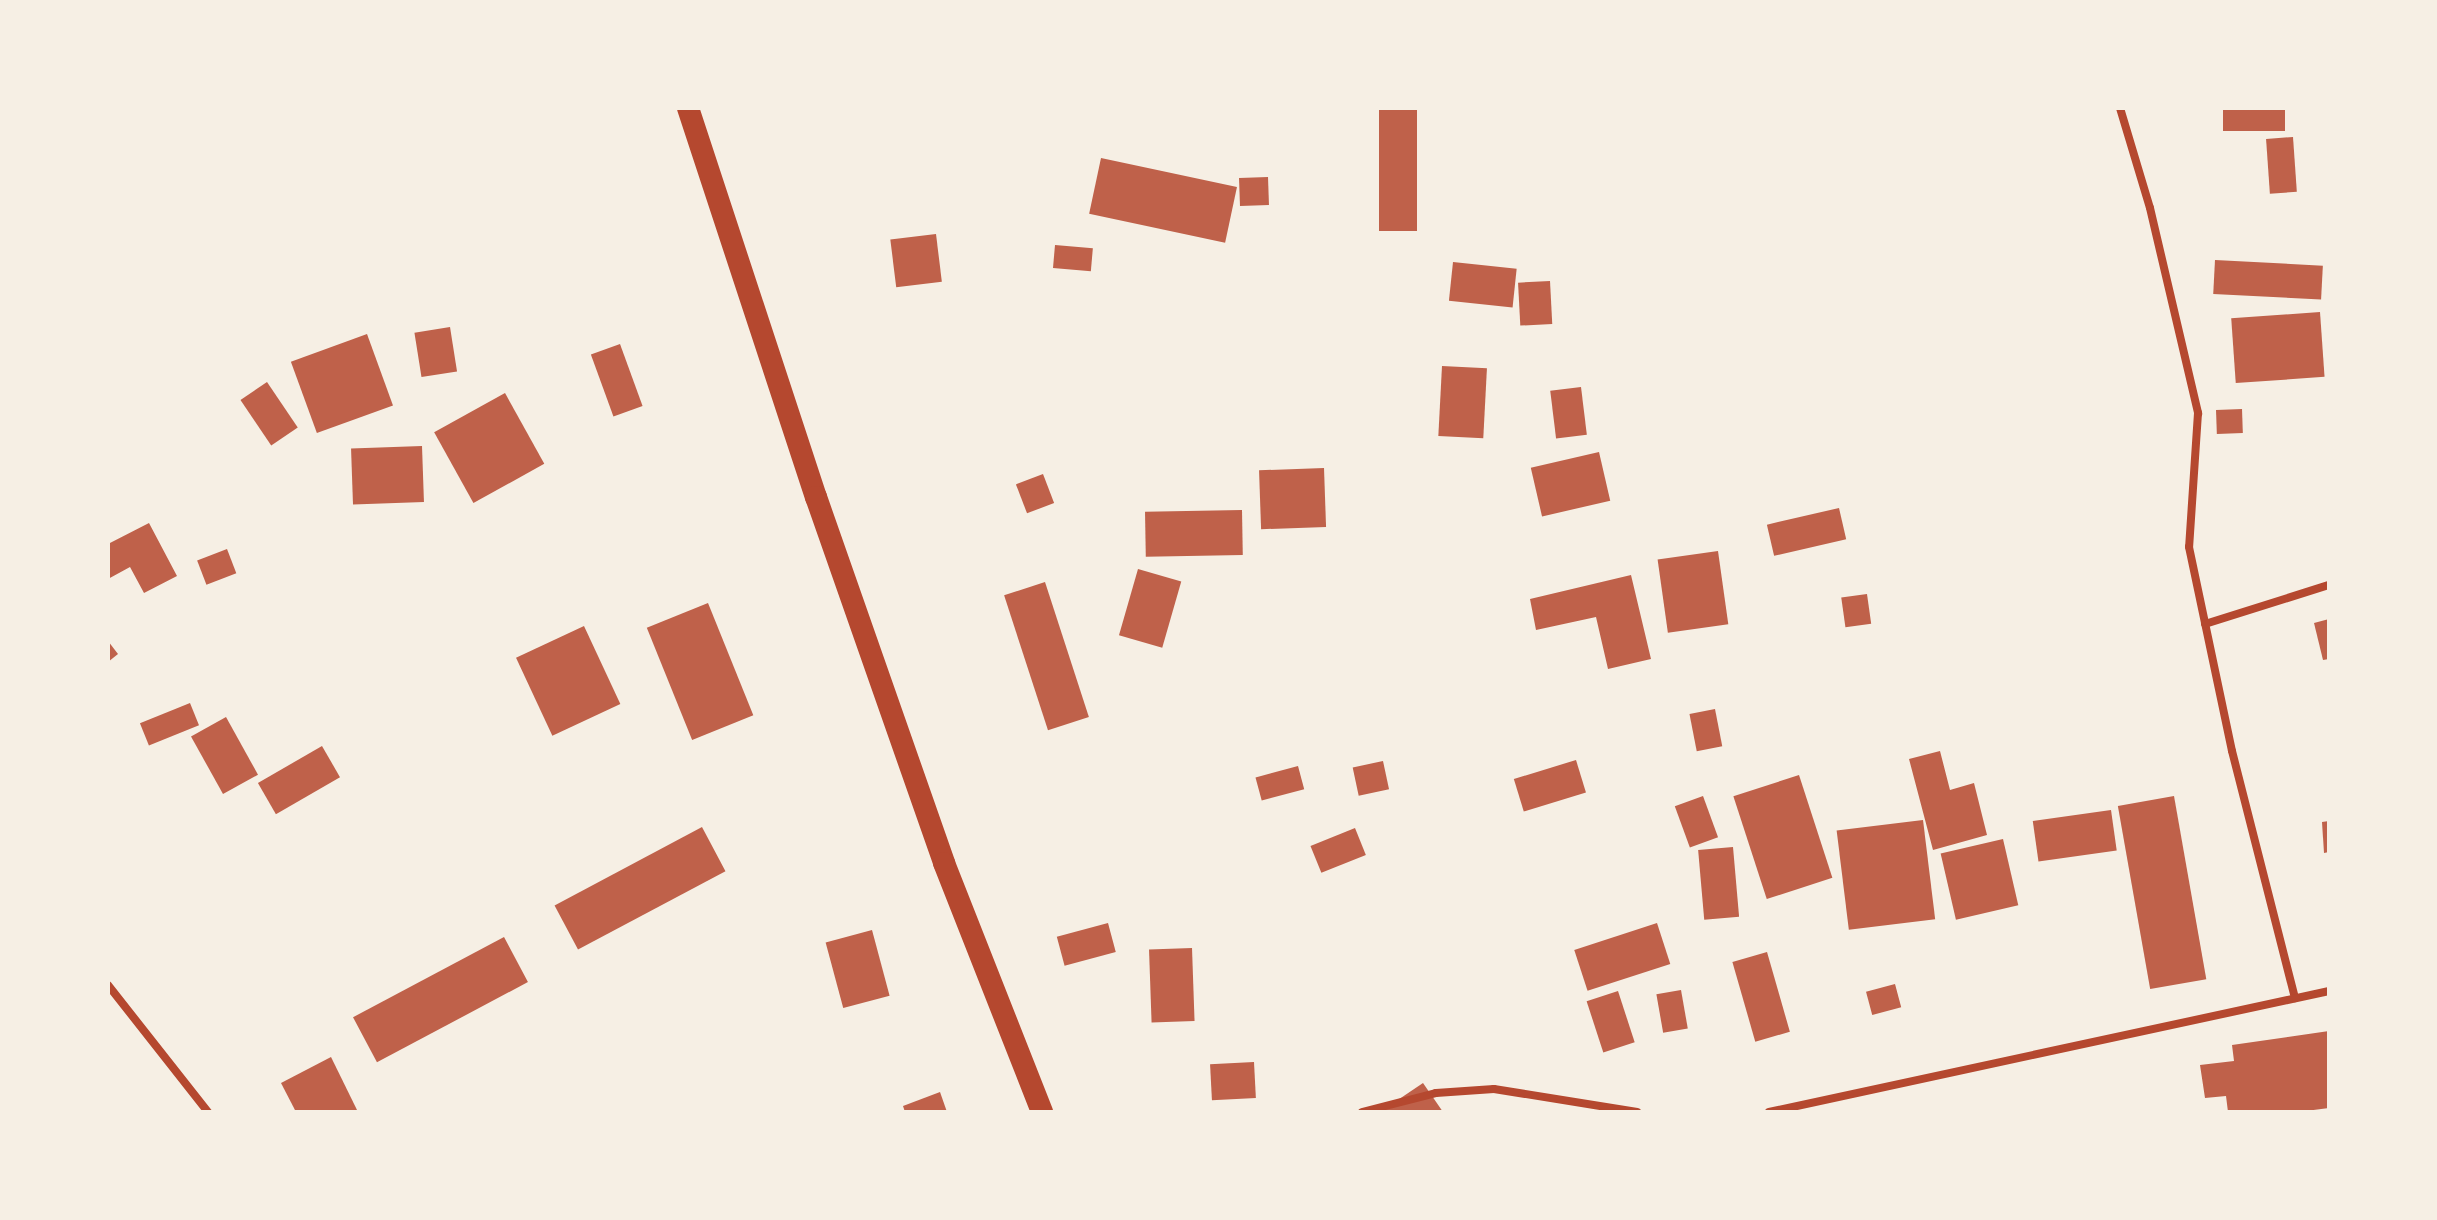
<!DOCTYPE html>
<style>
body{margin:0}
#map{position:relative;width:2437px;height:1220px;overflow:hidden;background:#f6efe4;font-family:Quicksand,sans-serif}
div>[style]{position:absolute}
.building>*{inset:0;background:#bf614a;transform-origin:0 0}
.minor>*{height:8px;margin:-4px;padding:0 4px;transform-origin:4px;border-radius:4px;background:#b5482f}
.trunk>*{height:22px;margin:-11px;padding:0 11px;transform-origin:11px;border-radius:11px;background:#b5482f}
span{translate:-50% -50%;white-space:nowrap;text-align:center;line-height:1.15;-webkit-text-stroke:6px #f6efe4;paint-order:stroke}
.frame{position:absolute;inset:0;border:110px solid #f6efe4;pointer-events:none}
</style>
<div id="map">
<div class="building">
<i style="left:1379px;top:108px;width:38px;height:123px"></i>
<i style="left:2223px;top:108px;width:62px;height:23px"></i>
<i style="left:2293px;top:137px;width:55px;height:27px;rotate:86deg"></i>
<i style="left:1101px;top:158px;width:139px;height:57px;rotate:12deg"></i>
<i style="left:1268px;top:177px;width:28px;height:29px;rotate:88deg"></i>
<i style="left:936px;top:234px;width:48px;height:46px;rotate:83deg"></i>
<i style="left:1055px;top:245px;width:38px;height:23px;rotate:5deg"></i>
<i style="left:2215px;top:260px;width:108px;height:34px;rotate:3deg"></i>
<i style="left:1453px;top:262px;width:64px;height:39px;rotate:6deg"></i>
<i style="left:1550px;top:281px;width:43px;height:32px;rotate:87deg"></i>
<i style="left:2320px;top:312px;width:65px;height:89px;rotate:86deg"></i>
<i style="left:450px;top:327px;width:45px;height:36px;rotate:81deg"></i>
<i style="left:367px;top:334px;width:76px;height:81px;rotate:70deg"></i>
<i style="left:620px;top:344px;width:66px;height:31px;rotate:70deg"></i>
<i style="left:1442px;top:366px;width:45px;height:70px;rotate:3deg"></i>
<i style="left:267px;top:382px;width:55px;height:32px;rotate:56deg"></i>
<i style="left:1581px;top:387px;width:48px;height:31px;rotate:83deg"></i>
<i style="left:505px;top:393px;width:81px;height:81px;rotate:61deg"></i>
<i style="left:2242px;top:409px;width:24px;height:26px;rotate:88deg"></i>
<i style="left:422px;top:446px;width:56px;height:71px;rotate:88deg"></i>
<i style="left:1599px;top:452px;width:50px;height:70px;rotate:77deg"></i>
<i style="left:1324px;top:468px;width:59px;height:65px;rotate:88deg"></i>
<i style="left:1043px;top:474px;width:31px;height:29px;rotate:69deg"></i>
<i style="left:1839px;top:508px;width:32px;height:74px;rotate:77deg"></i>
<i style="left:1242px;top:510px;width:45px;height:97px;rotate:89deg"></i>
<i style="clip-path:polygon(149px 523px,177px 576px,144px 593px,130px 567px,108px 579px,108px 544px)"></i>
<i style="left:227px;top:549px;width:26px;height:32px;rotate:69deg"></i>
<i style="left:1718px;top:551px;width:74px;height:61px;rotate:82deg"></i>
<i style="left:1138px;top:569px;width:45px;height:69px;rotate:16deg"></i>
<i style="clip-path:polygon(1631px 575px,1651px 659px,1608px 669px,1596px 617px,1536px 630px,1530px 599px)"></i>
<i style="left:1045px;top:582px;width:142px;height:43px;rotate:72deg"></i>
<i style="left:1867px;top:594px;width:30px;height:26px;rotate:82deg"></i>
<i style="left:708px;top:603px;width:121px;height:66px;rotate:68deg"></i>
<i style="clip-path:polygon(2329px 619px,2329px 659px,2323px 660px,2314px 623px)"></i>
<i style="left:584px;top:626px;width:86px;height:75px;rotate:65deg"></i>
<i style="clip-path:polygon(108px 641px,118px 654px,108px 662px)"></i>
<i style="left:190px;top:703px;width:24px;height:54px;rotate:68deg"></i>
<i style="left:1715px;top:709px;width:38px;height:26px;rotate:79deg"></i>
<i style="left:226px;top:717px;width:66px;height:40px;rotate:61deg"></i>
<i style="left:322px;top:746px;width:36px;height:74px;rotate:60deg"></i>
<i style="clip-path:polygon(1940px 751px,1950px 790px,1974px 783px,1987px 835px,1933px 850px,1909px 759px)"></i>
<i style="left:1576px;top:760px;width:34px;height:65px;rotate:73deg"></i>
<i style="left:1383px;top:761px;width:29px;height:31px;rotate:78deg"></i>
<i style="left:1298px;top:766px;width:24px;height:44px;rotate:75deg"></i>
<i style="left:1799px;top:775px;width:108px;height:69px;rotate:72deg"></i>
<i style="left:1703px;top:796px;width:44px;height:30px;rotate:70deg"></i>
<i style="left:2174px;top:796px;width:186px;height:57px;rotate:80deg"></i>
<i style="left:2111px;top:810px;width:41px;height:79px;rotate:82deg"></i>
<i style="left:1923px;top:820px;width:100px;height:87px;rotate:83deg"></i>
<i style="clip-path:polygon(2329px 821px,2329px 852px,2324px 853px,2322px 822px)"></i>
<i style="left:702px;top:827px;width:50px;height:167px;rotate:62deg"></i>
<i style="left:1355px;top:828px;width:29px;height:48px;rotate:68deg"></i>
<i style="left:2003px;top:839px;width:68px;height:64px;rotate:77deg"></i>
<i style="left:1733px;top:847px;width:70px;height:35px;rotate:85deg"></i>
<i style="left:1108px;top:923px;width:30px;height:53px;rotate:75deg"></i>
<i style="left:1657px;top:923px;width:43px;height:87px;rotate:72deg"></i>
<i style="left:872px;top:930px;width:68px;height:48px;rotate:75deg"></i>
<i style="left:504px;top:937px;width:51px;height:171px;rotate:62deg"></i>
<i style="left:1192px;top:948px;width:73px;height:43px;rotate:88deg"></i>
<i style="left:1767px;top:952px;width:83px;height:36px;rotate:74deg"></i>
<i style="left:1895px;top:984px;width:24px;height:30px;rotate:75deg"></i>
<i style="left:1681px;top:990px;width:39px;height:25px;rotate:80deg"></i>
<i style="left:1618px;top:991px;width:54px;height:33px;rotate:72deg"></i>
<i style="clip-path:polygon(2329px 1031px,2329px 1108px,2298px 1112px,2228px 1112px,2226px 1096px,2205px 1098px,2200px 1065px,2234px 1061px,2232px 1045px)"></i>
<i style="clip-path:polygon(331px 1057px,358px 1112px,296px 1112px,281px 1083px)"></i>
<i style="left:1254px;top:1062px;width:36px;height:44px;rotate:87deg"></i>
<i style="clip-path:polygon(1423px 1083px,1443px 1112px,1380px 1112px)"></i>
<i style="clip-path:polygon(940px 1092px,947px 1112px,905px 1112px,903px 1106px)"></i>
</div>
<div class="minor">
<i style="left:2120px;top:108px;width:104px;rotate:73.3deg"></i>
<i style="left:2150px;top:208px;width:211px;rotate:76.8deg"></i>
<i style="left:2198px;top:413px;width:134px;rotate:93.8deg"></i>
<i style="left:2189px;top:547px;width:208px;rotate:78.1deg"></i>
<i style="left:2232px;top:751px;width:255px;rotate:75.7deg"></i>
<i style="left:2205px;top:624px;width:130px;rotate:-17.5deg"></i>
<i style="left:108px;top:985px;width:162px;rotate:51.8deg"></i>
<i style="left:1362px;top:1112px;width:76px;rotate:-14.4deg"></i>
<i style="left:1436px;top:1093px;width:58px;rotate:-3.9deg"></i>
<i style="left:1494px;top:1089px;width:145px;rotate:9.1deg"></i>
<i style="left:1769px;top:1112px;width:573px;rotate:-12.19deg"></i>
</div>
<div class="trunk">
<i style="left:688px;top:108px;width:410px;rotate:71.8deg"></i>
<i style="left:816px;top:497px;width:388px;rotate:70.7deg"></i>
<i style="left:944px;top:863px;width:268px;rotate:68.5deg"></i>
</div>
<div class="frame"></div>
</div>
